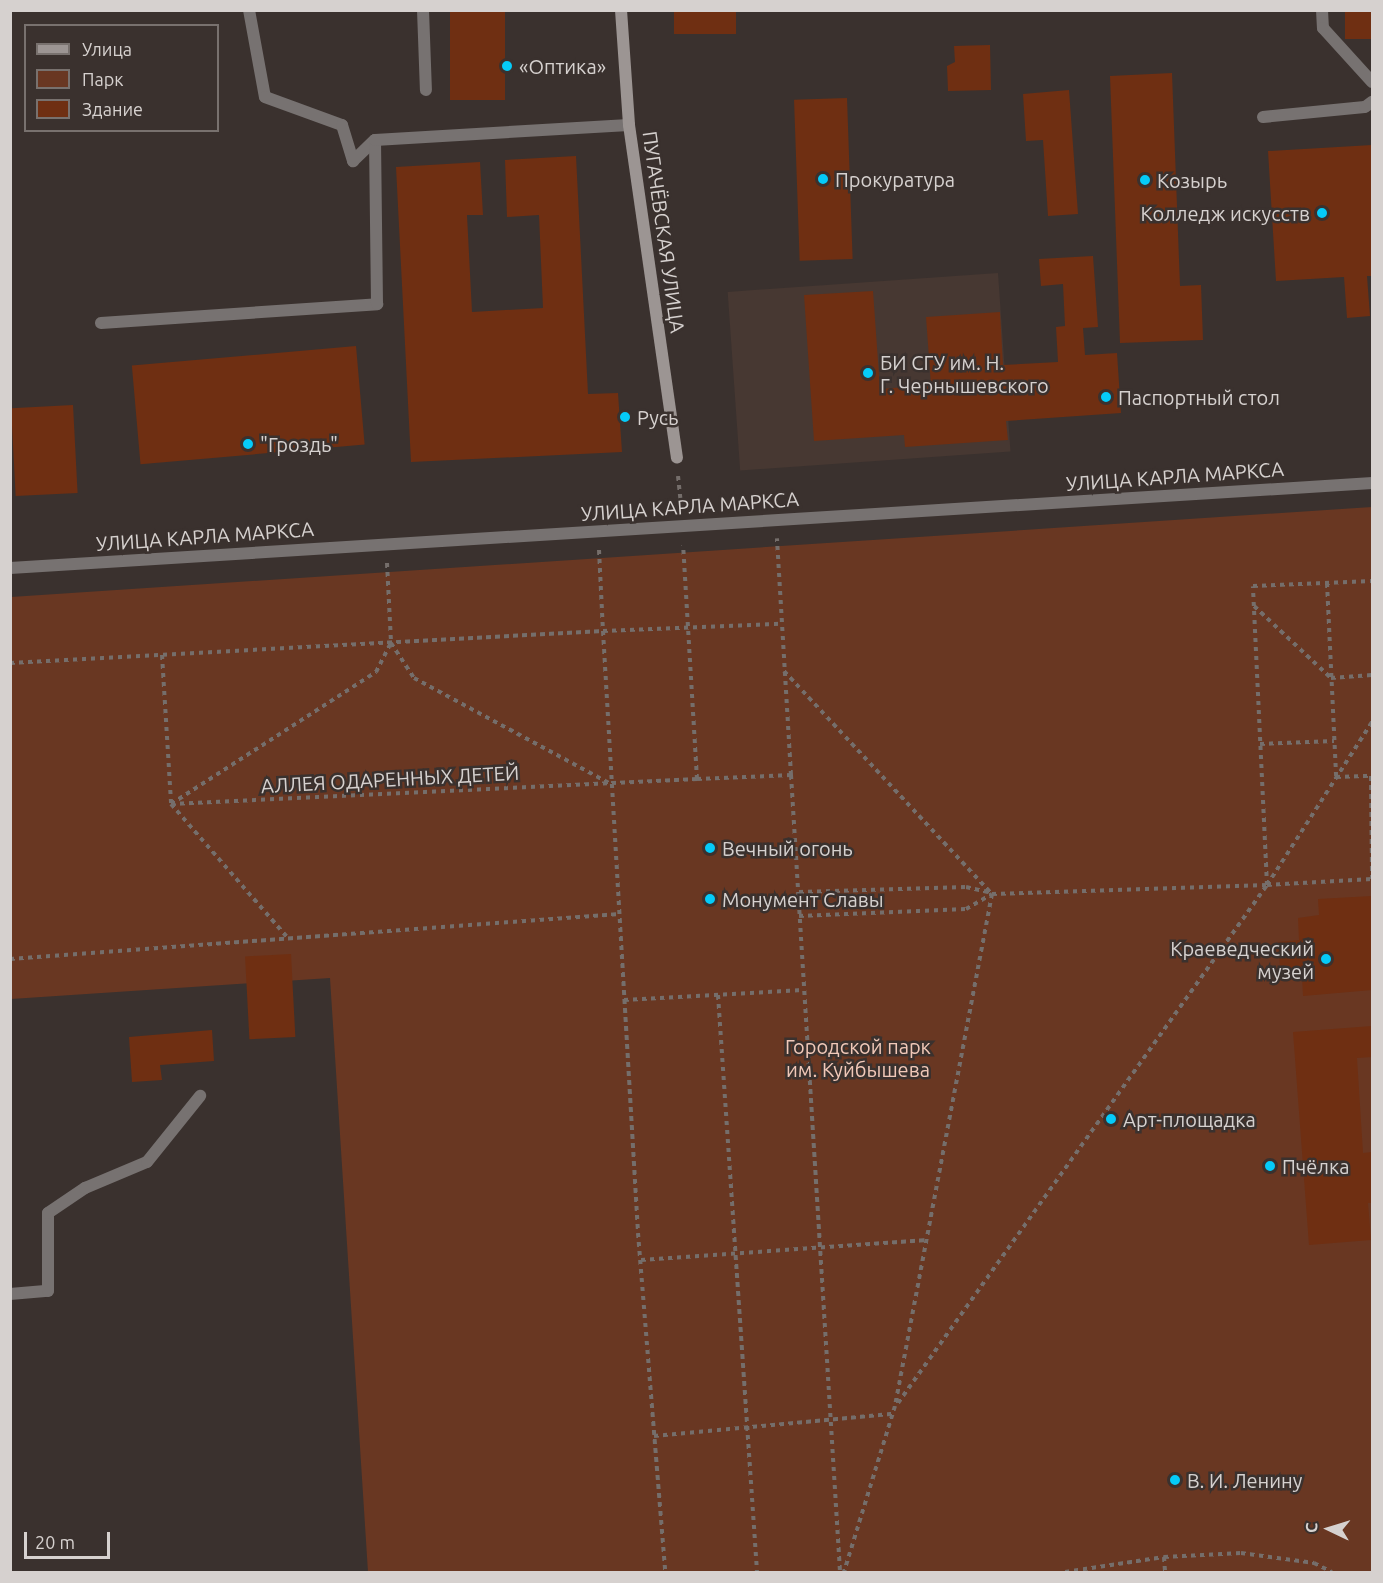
<!DOCTYPE html>
<meta charset="utf-8">
<style>
body{margin:0}
#map{position:relative;width:1383px;height:1583px;overflow:hidden;background:#3a312e;font-family:Ubuntu,sans-serif}
div>[style]{position:absolute}
.built>*{inset:0;background:#473832;transform-origin:0 0}
.green>*{inset:0;background:#693722}
.building>*{inset:0;background:#6f2f12;transform-origin:0 0}
.path>*{height:4px;margin-top:-2px;transform-origin:0;background:repeating-linear-gradient(90deg,#756e6b 0 4.5px,transparent 0 9px)}
.lane>*{height:12px;margin:-6px;padding:0 6px;transform-origin:6px;border-radius:6px;background:#777271}
.street>*{height:12px;margin:-6px;padding:0 6px;transform-origin:6px;border-radius:6px;background:#777271}
.secondary>*{height:12px;margin:-6px;padding:0 6px;transform-origin:6px;border-radius:6px;background:#9c9593}
.dots>*{width:16px;height:16px;translate:-50% -50%;box-sizing:border-box;border:3px solid #3a312e;border-radius:50%}
span{translate:-50% -50%;white-space:nowrap;text-align:center;line-height:1.15;-webkit-text-stroke:5px #3a312e;paint-order:stroke}
.poi-label{font-size:20px;color:#d6d1cf}
.left{translate:0 -50%;text-align:left}
.right{translate:-100% -50%;text-align:right}
.street-label{font-size:20px;color:#d6d1cf}
.park-label{font-size:20px;color:#f1c8b8}
.frame{position:absolute;inset:0;border:12px solid #d6d1cf;pointer-events:none}
.legend{position:absolute;left:24px;top:24px;width:195px;height:108px;box-sizing:border-box;background:#3a312e;border:2px solid #78716e;margin:0;padding:8px 10px;list-style:none;font-size:18px;color:#d6d1cf}
.legend li{display:flex;align-items:center;gap:12px;height:30px}
.legend b{width:30px;border:2px solid #78716e}
.north{position:absolute;left:1299px;top:1499px;width:60px;height:60px;-webkit-text-stroke:4px #3a312e;paint-order:stroke;rotate:274deg;font-size:16px;font-weight:700;line-height:24px;text-align:center;color:#d6d1cf}
.north::after{content:'';display:block;margin:auto;width:21px;height:27px;background:#d6d1cf;clip-path:polygon(50% 0,100% 100%,50% 72%,0 100%)}
.scale{position:absolute;left:24px;top:1532px;width:86px;height:27px;box-sizing:border-box;border:3px solid #d6d1cf;border-top:0;padding-left:8px;font-size:18px;line-height:21px;white-space:nowrap;color:#d6d1cf;-webkit-text-stroke:4px #3a312e;paint-order:stroke}
</style>
<div id="map">
<div class="built">
<i style="left:998px;top:273px;width:179px;height:271px;rotate:86deg"></i>
</div>
<div class="green">
<i style="clip-path:polygon(1372px 507px,1372px 1572px,368px 1572px,330px 978px,11px 999px,11px 597px)"></i>
</div>
<div class="building">
<i style="left:450px;top:10px;width:55px;height:90px"></i>
<i style="left:674px;top:10px;width:62px;height:24px"></i>
<i style="left:1345px;top:10px;width:27px;height:29px"></i>
<i style="clip-path:polygon(990px 45px,991px 90px,948px 91px,947px 66px,955px 62px,954px 46px)"></i>
<i style="clip-path:polygon(1172px 73px,1180px 286px,1201px 285px,1203px 340px,1120px 343px,1110px 76px)"></i>
<i style="clip-path:polygon(1069px 90px,1078px 214px,1048px 216px,1043px 140px,1026px 141px,1023px 94px)"></i>
<i style="left:847px;top:98px;width:161px;height:53px;rotate:88deg"></i>
<i style="clip-path:polygon(1372px 145px,1372px 276px,1367px 276px,1370px 316px,1347px 318px,1344px 277px,1276px 281px,1268px 151px)"></i>
<i style="clip-path:polygon(576px 156px,588px 394px,618px 393px,622px 452px,411px 462px,396px 167px,480px 162px,483px 215px,467px 215px,472px 312px,543px 308px,539px 215px,507px 217px,505px 160px)"></i>
<i style="clip-path:polygon(1093px 256px,1098px 327px,1083px 328px,1085px 355px,1117px 353px,1121px 413px,1006px 421px,1008px 440px,905px 447px,904px 435px,814px 441px,804px 295px,873px 291px,880px 389px,931px 385px,926px 317px,1000px 312px,1003px 365px,1058px 362px,1056px 327px,1065px 326px,1063px 284px,1041px 286px,1039px 259px)"></i>
<i style="left:356px;top:346px;width:99px;height:225px;rotate:85deg"></i>
<i style="left:73px;top:405px;width:88px;height:62px;rotate:87deg"></i>
<i style="clip-path:polygon(1372px 896px,1372px 990px,1303px 996px,1302px 976px,1281px 977px,1278px 942px,1299px 940px,1298px 918px,1319px 915px,1318px 899px)"></i>
<i style="left:291px;top:954px;width:83px;height:46px;rotate:87deg"></i>
<i style="clip-path:polygon(1372px 1026px,1372px 1057px,1357px 1058px,1363px 1153px,1372px 1152px,1372px 1203px,1368px 1203px,1371px 1240px,1309px 1245px,1293px 1032px)"></i>
<i style="clip-path:polygon(212px 1030px,214px 1061px,160px 1065px,162px 1080px,132px 1082px,129px 1037px)"></i>
</div>
<div class="path">
<i style="left:678px;top:476px;width:31px;rotate:84deg"></i>
<i style="left:599px;top:550px;width:81px;rotate:87.2deg"></i>
<i style="left:603px;top:631px;width:178px;rotate:-2.3deg"></i>
<i style="left:387px;top:563px;width:80px;rotate:87.1deg"></i>
<i style="left:1327px;top:583px;width:194px;rotate:87.3deg"></i>
<i style="left:1336px;top:777px;width:36px;rotate:-2deg"></i>
<i style="left:1254px;top:606px;width:105px;rotate:43.1deg"></i>
<i style="left:1331px;top:678px;width:41px;rotate:-4.2deg"></i>
<i style="left:162px;top:655px;width:149px;rotate:86.5deg"></i>
<i style="left:171px;top:804px;width:178px;rotate:48.9deg"></i>
<i style="left:10px;top:663px;width:594px;rotate:-3.09deg"></i>
<i style="left:603px;top:631px;width:603px;rotate:86.67deg"></i>
<i style="left:638px;top:1233px;width:340px;rotate:85.4deg"></i>
<i style="left:784px;top:671px;width:305px;rotate:47deg"></i>
<i style="left:992px;top:894px;width:521px;rotate:100.73deg"></i>
<i style="left:895px;top:1406px;width:174px;rotate:107.1deg"></i>
<i style="left:1260px;top:744px;width:74px;rotate:-2.3deg"></i>
<i style="left:791px;top:775px;width:799px;rotate:86.48deg"></i>
<i style="left:1371px;top:776px;width:103px;rotate:89.4deg"></i>
<i style="left:697px;top:779px;width:94px;rotate:-2.4deg"></i>
<i style="left:791px;top:775px;width:237px;rotate:-93.4deg"></i>
<i style="left:171px;top:804px;width:527px;rotate:-2.72deg"></i>
<i style="left:697px;top:779px;width:234px;rotate:-93.4deg"></i>
<i style="left:171px;top:804px;width:244px;rotate:-32.8deg"></i>
<i style="left:376px;top:672px;width:33px;rotate:-63deg"></i>
<i style="left:391px;top:643px;width:42px;rotate:56.7deg"></i>
<i style="left:414px;top:678px;width:224px;rotate:28.3deg"></i>
<i style="left:1267px;top:885px;width:105px;rotate:-3.3deg"></i>
<i style="left:799px;top:892px;width:167px;rotate:-1.7deg"></i>
<i style="left:966px;top:887px;width:26px;rotate:13deg"></i>
<i style="left:799px;top:916px;width:167px;rotate:-2.4deg"></i>
<i style="left:966px;top:909px;width:30px;rotate:-30deg"></i>
<i style="left:992px;top:894px;width:275px;rotate:-1.9deg"></i>
<i style="left:1267px;top:885px;width:299px;rotate:-92.7deg"></i>
<i style="left:1253px;top:586px;width:119px;rotate:-2.4deg"></i>
<i style="left:10px;top:959px;width:611px;rotate:-4.23deg"></i>
<i style="left:718px;top:995px;width:578px;rotate:86.13deg"></i>
<i style="left:624px;top:1000px;width:179px;rotate:-3.2deg"></i>
<i style="left:641px;top:1260px;width:287px;rotate:-4deg"></i>
<i style="left:898px;top:1403px;width:636px;rotate:-54.54deg"></i>
<i style="left:1267px;top:885px;width:194px;rotate:-57.2deg"></i>
<i style="left:654px;top:1436px;width:240px;rotate:-5.3deg"></i>
<i style="left:1164px;top:1557px;width:15px;rotate:86deg"></i>
<i style="left:1065px;top:1572px;width:100px;rotate:-8.6deg"></i>
<i style="left:1164px;top:1557px;width:77px;rotate:-3deg"></i>
<i style="left:1241px;top:1553px;width:74px;rotate:7.8deg"></i>
<i style="left:1314px;top:1563px;width:20px;rotate:27deg"></i>
</div>
<div class="lane">
<i style="left:249px;top:10px;width:88px;rotate:79.6deg"></i>
<i style="left:265px;top:97px;width:82px;rotate:20deg"></i>
<i style="left:342px;top:125px;width:38px;rotate:73deg"></i>
<i style="left:353px;top:161px;width:30px;rotate:-44deg"></i>
<i style="left:423px;top:10px;width:80px;rotate:87.9deg"></i>
<i style="left:1322px;top:10px;width:18px;rotate:87deg"></i>
<i style="left:1323px;top:28px;width:73px;rotate:47.8deg"></i>
<i style="left:1263px;top:117px;width:102px;rotate:-5.6deg"></i>
<i style="left:1365px;top:107px;width:9px;rotate:-36deg"></i>
<i style="left:101px;top:323px;width:277px;rotate:-3.9deg"></i>
<i style="left:377px;top:304px;width:164px;rotate:-90.7deg"></i>
<i style="left:375px;top:140px;width:254px;rotate:-3.4deg"></i>
<i style="left:10px;top:1294px;width:38px;rotate:-5deg"></i>
<i style="left:48px;top:1291px;width:78px;rotate:-90deg"></i>
<i style="left:48px;top:1213px;width:45px;rotate:-34deg"></i>
<i style="left:85px;top:1188px;width:67px;rotate:-22.8deg"></i>
<i style="left:147px;top:1162px;width:85px;rotate:-51.2deg"></i>
</div>
<div class="street">
<i style="left:10px;top:568px;width:1365px;rotate:-3.57deg"></i>
</div>
<div class="secondary">
<i style="left:621px;top:10px;width:115px;rotate:86deg"></i>
<i style="left:629px;top:125px;width:336px;rotate:81.8deg"></i>
</div>
<div class="dots">
<i style="left:507px;top:66px;background:#05cbf9"></i>
<i style="left:823px;top:179px;background:#05cbf9"></i>
<i style="left:1145px;top:180px;background:#05cbf9"></i>
<i style="left:1322px;top:213px;background:#05cbf9"></i>
<i style="left:868px;top:373px;background:#05cbf9"></i>
<i style="left:1106px;top:397px;background:#05cbf9"></i>
<i style="left:625px;top:417px;background:#05cbf9"></i>
<i style="left:248px;top:444px;background:#05cbf9"></i>
<i style="left:710px;top:848px;background:#05cbf9"></i>
<i style="left:710px;top:899px;background:#05cbf9"></i>
<i style="left:1326px;top:959px;background:#05cbf9"></i>
<i style="left:1111px;top:1119px;background:#05cbf9"></i>
<i style="left:1270px;top:1166px;background:#05cbf9"></i>
<i style="left:1175px;top:1480px;background:#05cbf9"></i>
</div>
<div class="poi-label">
<span class="left" style="left:519px;top:66px">«Оптика»</span>
<span class="left" style="left:835px;top:179px">Прокуратура</span>
<span class="left" style="left:1157px;top:180px">Козырь</span>
<span class="right" style="left:1310px;top:213px">Колледж искусств</span>
<span class="left" style="left:880px;top:374px">БИ СГУ им. Н.<br>Г. Чернышевского</span>
<span class="left" style="left:1118px;top:397px">Паспортный стол</span>
<span class="left" style="left:637px;top:417px">Русь</span>
<span class="left" style="left:260px;top:444px">"Гроздь"</span>
<span class="left" style="left:722px;top:848px">Вечный огонь</span>
<span class="left" style="left:722px;top:899px">Монумент Славы</span>
<span class="right" style="left:1314px;top:960px">Краеведческий<br>музей</span>
<span class="left" style="left:1123px;top:1119px">Арт-площадка</span>
<span class="left" style="left:1282px;top:1166px">Пчёлка</span>
<span class="left" style="left:1187px;top:1480px">В. И. Ленину</span>
</div>
<div class="street-label">
<span style="left:664px;top:232px;rotate:82deg">ПУГАЧЁВСКАЯ УЛИЦА</span>
<span style="left:1175px;top:476px;rotate:-4deg">УЛИЦА КАРЛА МАРКСА</span>
<span style="left:690px;top:506px;rotate:-4deg">УЛИЦА КАРЛА МАРКСА</span>
<span style="left:205px;top:536px;rotate:-4deg">УЛИЦА КАРЛА МАРКСА</span>
<span style="left:390px;top:779px;rotate:-3deg">АЛЛЕЯ ОДАРЕННЫХ ДЕТЕЙ</span>
</div>
<div class="park-label">
<span style="left:858px;top:1058px">Городской парк<br>им. Куйбышева</span>
</div>
<div class="frame"></div>
<ul class="legend">
<li><b style="height:8px;background:#9c9593"></b>Улица</li>
<li><b style="height:16px;background:#693722"></b>Парк</li>
<li><b style="height:16px;background:#6f2f12"></b>Здание</li>
</ul>
<div class="north">С</div>
<div class="scale">20 m</div>
</div>
